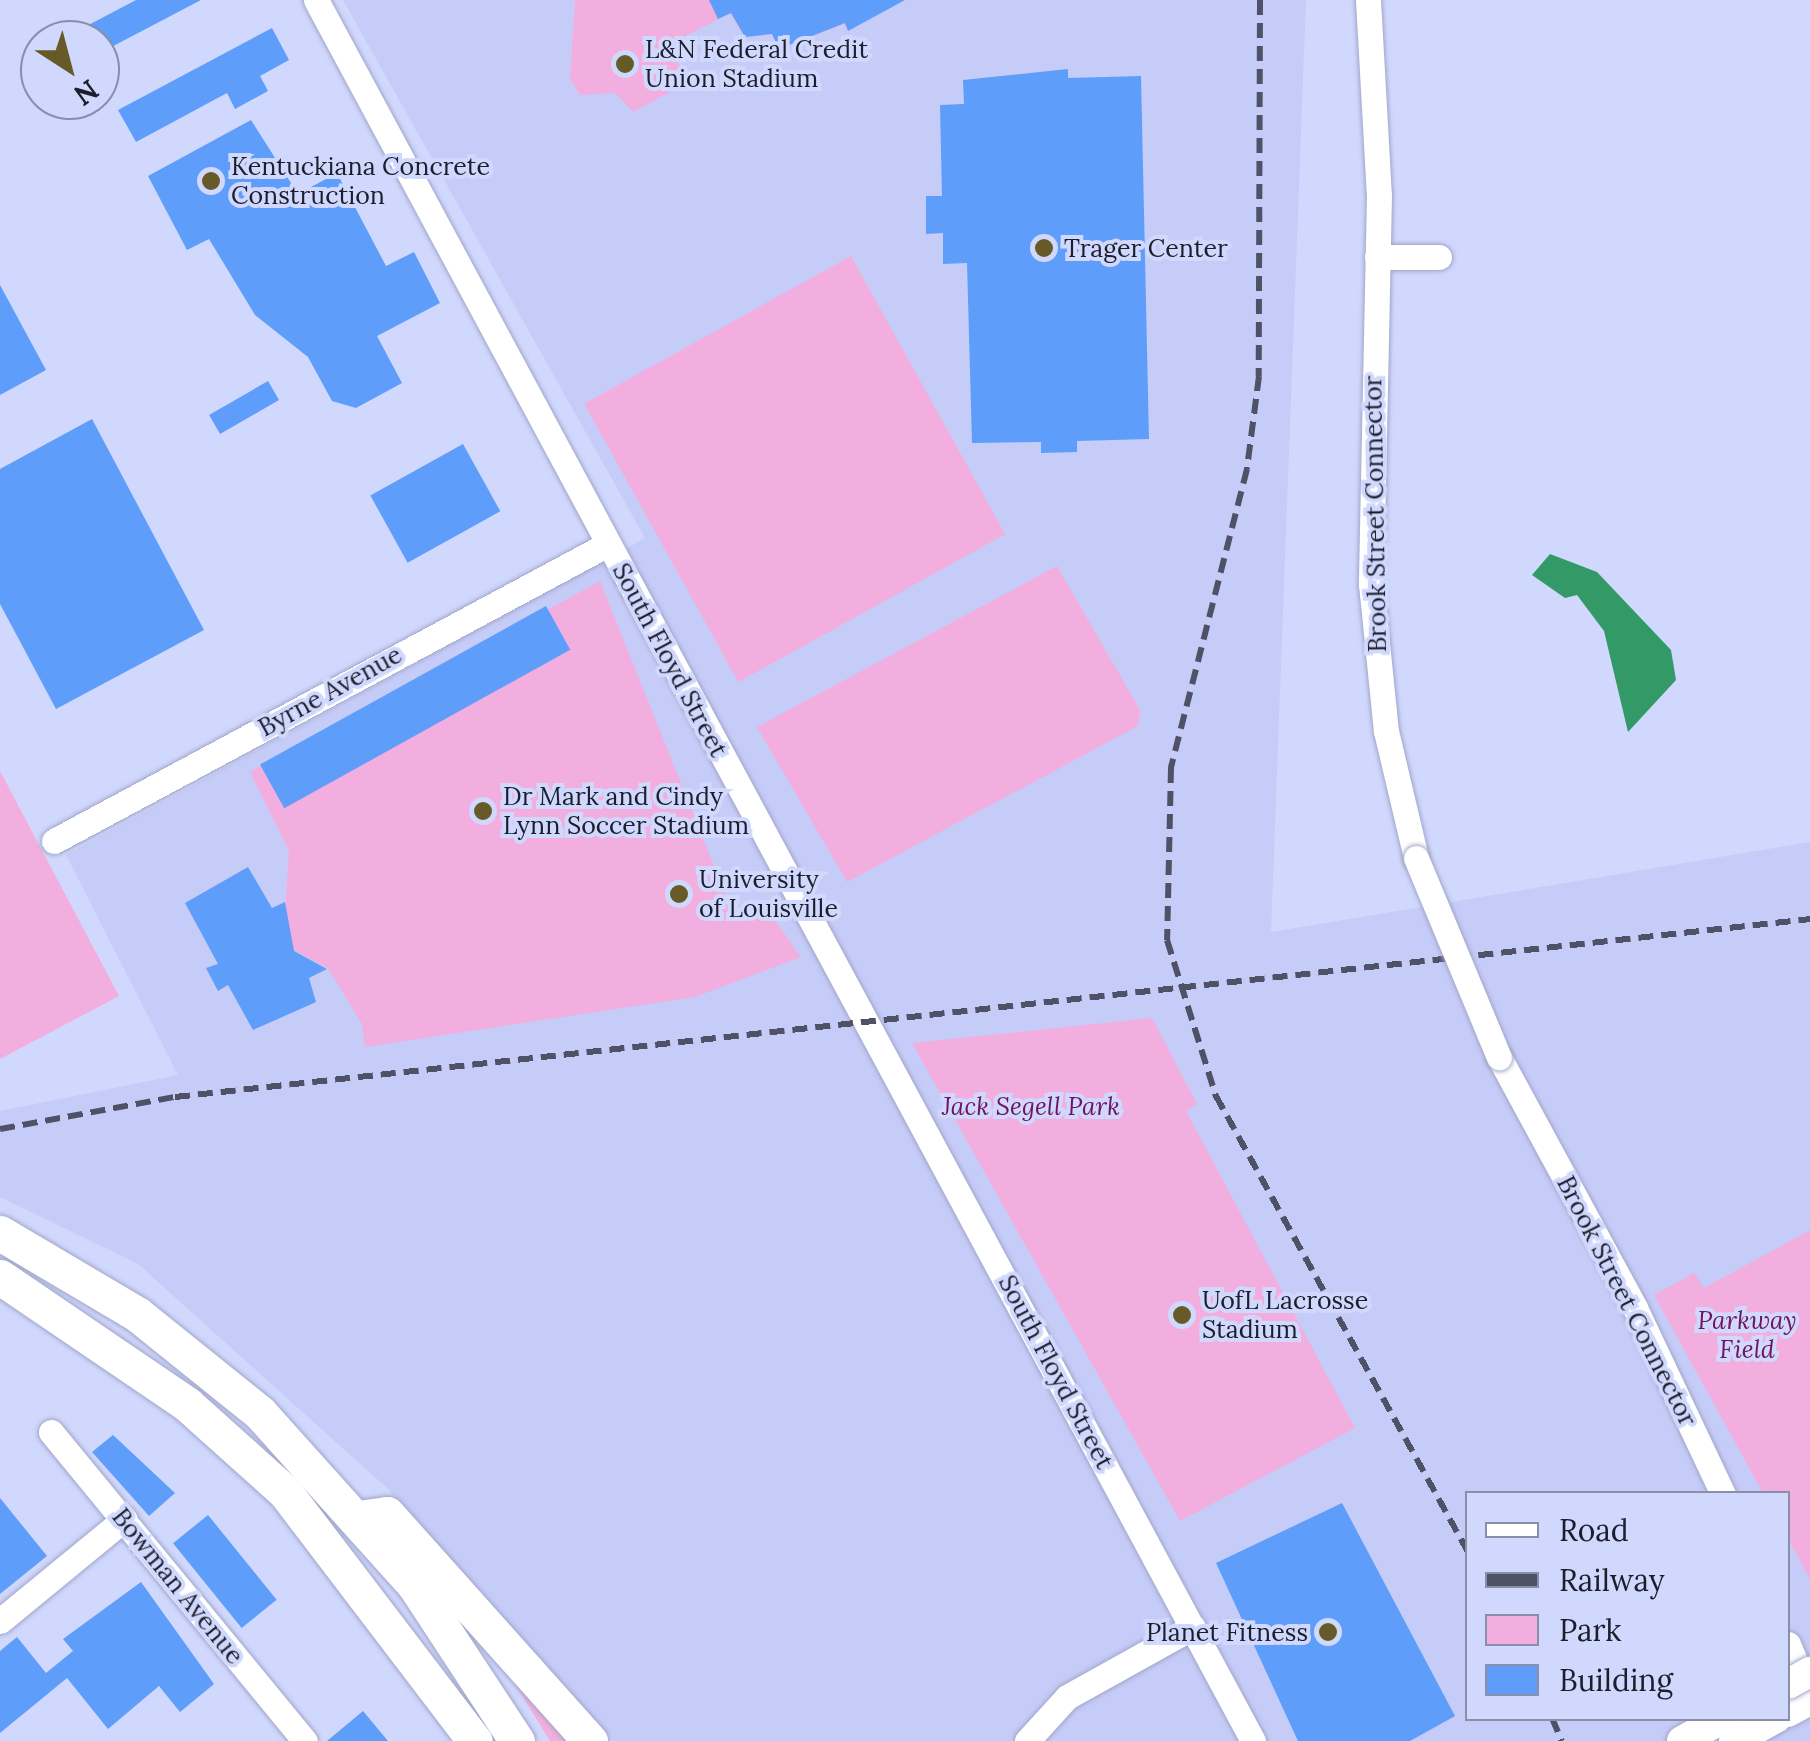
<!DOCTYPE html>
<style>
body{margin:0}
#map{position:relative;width:1810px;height:1741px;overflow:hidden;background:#d1d8fd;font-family:Lora,serif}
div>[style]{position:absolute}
.built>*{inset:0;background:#c6ccf8}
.green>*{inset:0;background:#f2aede;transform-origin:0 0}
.water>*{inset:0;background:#329967}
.building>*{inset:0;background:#5e9dfa;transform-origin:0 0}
.roads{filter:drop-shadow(0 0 2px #a1a6ca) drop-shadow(0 0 2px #a1a6ca)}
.minor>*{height:25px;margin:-12.5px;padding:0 12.5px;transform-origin:12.5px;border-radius:12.5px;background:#fff}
.major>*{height:30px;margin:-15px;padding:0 15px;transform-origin:15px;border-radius:15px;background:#fff}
.highway>*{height:35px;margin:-17.5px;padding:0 17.5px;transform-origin:17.5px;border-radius:17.5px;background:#fff}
.rail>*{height:6px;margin-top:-3px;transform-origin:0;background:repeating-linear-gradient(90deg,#4f5266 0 15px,transparent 0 23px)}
.bridges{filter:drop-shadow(0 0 2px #a1a6ca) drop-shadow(0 0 2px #a1a6ca)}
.minor-bridge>*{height:25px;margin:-12.5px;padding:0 12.5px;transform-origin:12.5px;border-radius:12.5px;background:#fff}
.major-bridge>*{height:30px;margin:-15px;padding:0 15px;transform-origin:15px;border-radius:15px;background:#fff}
.dots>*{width:28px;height:28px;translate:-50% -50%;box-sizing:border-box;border:5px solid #d1d8fd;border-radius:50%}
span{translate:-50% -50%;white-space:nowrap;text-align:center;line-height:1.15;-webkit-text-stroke:8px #d1d8fd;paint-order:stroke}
.poi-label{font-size:25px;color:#1c1e2b}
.left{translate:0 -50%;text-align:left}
.right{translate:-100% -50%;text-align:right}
.street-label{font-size:25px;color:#1c1e2b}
.park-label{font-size:25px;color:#6f155d;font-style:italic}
.legend{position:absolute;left:1465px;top:1491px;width:325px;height:230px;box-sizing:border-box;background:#d1d8fd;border:2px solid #898ea9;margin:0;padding:12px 18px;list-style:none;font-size:30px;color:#1c1e2b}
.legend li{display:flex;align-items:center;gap:20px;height:50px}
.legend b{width:50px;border:2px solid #898ea9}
.north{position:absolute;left:20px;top:20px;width:100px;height:100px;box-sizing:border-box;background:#d1d8fd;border:2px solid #898ea9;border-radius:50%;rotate:144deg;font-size:28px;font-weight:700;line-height:40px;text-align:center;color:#1c1e2b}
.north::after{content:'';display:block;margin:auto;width:35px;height:45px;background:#665b28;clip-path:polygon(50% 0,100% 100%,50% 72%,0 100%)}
</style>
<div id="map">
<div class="built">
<i style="clip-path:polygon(evenodd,343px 0,1306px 0,1271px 932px,1810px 842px,1810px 1741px,614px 1741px,388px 1489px,138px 1264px,0 1197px,0 1111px,178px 1075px,66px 855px,645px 538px,343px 0,1468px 1494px,1788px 1494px,1788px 1718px,1468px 1718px,1468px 1494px)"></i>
</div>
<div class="green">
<i style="clip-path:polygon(575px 0,893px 0,848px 31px,844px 24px,779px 49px,772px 34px,745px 37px,730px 13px,670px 44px,687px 83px,633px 112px,615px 93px,580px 95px,570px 79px)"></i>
<i style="left:851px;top:256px;width:318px;height:305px;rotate:61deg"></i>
<i style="clip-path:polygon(1057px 566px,1140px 710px,1138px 726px,847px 882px,757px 727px)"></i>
<i style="clip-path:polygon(600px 581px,733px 913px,762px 902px,801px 957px,695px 997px,365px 1047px,362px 1024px,328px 968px,283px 945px,289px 851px,250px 772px)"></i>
<i style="clip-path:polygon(0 771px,119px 996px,0 1059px)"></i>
<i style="clip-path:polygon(1152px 1018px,1197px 1104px,1186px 1111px,1355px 1428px,1180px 1521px,912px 1043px)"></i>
<i style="clip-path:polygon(1810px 1230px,1810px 1580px,1788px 1538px,1788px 1494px,1763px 1493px,1654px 1295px,1694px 1273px,1704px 1288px)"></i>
<i style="clip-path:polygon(492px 1647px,581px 1741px,550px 1741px)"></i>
</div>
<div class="water">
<i style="clip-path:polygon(1550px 554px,1597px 572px,1671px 650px,1676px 680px,1628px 732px,1604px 631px,1577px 595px,1565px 598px,1532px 575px)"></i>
</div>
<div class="building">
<i style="clip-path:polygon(136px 0,201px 0,100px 53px,100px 40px,60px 40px)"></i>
<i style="clip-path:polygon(709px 0,905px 0,848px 31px,845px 23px,779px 49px,772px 34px,745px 37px,731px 13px,718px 19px)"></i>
<i style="clip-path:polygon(272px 28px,289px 60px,260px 76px,268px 91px,235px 109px,227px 93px,136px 142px,118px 110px)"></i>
<i style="clip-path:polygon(1068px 69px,1068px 78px,1141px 76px,1149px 439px,1077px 441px,1077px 452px,1041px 453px,1041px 442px,972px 443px,967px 263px,943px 264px,943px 233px,926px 234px,926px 196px,942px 196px,940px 105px,964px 104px,963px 80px)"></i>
<i style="clip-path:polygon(251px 120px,298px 194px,337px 173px,386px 266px,414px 252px,440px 303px,377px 336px,402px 383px,356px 408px,332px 401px,308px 357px,255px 315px,209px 239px,187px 250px,148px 176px)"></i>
<i style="clip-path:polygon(0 285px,46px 370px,0 395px)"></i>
<i style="left:268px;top:381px;width:22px;height:68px;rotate:60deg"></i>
<i style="clip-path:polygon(92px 419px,204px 630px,56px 709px,0 604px,0 469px)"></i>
<i style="left:463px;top:444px;width:77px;height:106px;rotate:61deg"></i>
<i style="left:546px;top:606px;width:50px;height:327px;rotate:61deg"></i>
<i style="clip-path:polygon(248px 867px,272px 908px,285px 902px,294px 951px,327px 969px,309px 978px,316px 1002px,253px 1030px,228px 985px,218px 991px,206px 968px,218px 964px,185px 903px)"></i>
<i style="clip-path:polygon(113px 1435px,175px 1493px,149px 1516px,92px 1452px)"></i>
<i style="clip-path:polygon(0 1498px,47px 1556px,0 1594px)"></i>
<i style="clip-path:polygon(1342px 1503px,1455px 1716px,1410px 1741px,1298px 1741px,1216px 1563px)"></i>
<i style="left:208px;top:1515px;width:109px;height:45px;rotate:51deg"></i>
<i style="clip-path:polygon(141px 1582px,214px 1684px,180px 1712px,159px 1686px,108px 1729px,67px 1678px,0 1733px,0 1651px,17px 1637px,46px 1673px,73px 1651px,63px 1639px)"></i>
<i style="clip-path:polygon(363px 1711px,388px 1741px,327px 1741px)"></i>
</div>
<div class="roads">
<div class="minor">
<i style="left:316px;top:0;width:1977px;rotate:61.71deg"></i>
<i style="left:1368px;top:0;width:195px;rotate:86.8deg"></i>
<i style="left:1379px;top:195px;width:389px;rotate:91.2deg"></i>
<i style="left:1371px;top:584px;width:148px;rotate:84.2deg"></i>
<i style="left:1386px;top:731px;width:130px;rotate:76.7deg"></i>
<i style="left:1377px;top:257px;width:62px"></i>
<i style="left:54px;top:841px;width:629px;rotate:-28.2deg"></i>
<i style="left:1499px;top:1057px;width:285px;rotate:61.5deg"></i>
<i style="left:1635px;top:1308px;width:206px;rotate:64.7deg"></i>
<i style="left:51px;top:1432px;width:400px;rotate:50.6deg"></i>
<i style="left:0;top:1621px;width:161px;rotate:-39.4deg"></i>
<i style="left:1788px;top:1644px;width:55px;rotate:67.6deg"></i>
<i style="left:1027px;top:1741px;width:59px;rotate:-47.7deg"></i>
<i style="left:1067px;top:1697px;width:144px;rotate:-29.1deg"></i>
</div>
<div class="major">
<i style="left:1788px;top:1712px;width:25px;rotate:-29deg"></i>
<i style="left:1682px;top:1741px;width:48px;rotate:-28.7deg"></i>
<i style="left:1734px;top:1741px;width:48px;rotate:-28.7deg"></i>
</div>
<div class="highway">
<i style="left:0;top:1233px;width:159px;rotate:30.6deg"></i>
<i style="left:137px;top:1314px;width:158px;rotate:38.8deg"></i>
<i style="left:260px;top:1413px;width:232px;rotate:48.1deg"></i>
<i style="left:415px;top:1586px;width:186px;rotate:56.7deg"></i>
<i style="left:0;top:1277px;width:227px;rotate:34.2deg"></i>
<i style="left:188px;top:1405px;width:130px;rotate:41.9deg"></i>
<i style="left:285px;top:1492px;width:313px;rotate:52.7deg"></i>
<i style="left:358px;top:1518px;width:29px;rotate:-8deg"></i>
<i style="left:387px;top:1514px;width:305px;rotate:48.2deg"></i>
</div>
</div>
<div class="rail">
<i style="left:1260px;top:0;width:376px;rotate:90.2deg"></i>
<i style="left:1259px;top:376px;width:94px;rotate:97.4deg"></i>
<i style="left:1247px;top:469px;width:309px;rotate:104.3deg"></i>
<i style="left:1171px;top:768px;width:172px;rotate:91.3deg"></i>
<i style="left:1167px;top:940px;width:164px;rotate:72.6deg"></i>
<i style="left:1216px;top:1096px;width:521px;rotate:61.07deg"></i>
<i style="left:0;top:1129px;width:178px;rotate:-10.4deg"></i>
<i style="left:175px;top:1097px;width:1645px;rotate:-6.21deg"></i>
<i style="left:1552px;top:1718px;width:25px;rotate:67deg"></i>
</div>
<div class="bridges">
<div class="minor-bridge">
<i style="left:1416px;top:858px;width:216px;rotate:67.4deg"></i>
</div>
<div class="major-bridge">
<i style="left:1788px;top:1684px;width:25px;rotate:-29deg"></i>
</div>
</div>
<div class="dots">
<i style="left:625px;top:64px;background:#665b28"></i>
<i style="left:211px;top:181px;background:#665b28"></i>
<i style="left:1044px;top:248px;background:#665b28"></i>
<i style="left:483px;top:811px;background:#665b28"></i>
<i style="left:679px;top:894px;background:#665b28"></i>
<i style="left:1182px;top:1315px;background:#665b28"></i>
<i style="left:1328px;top:1632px;background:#665b28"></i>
</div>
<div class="poi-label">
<span class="left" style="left:645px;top:64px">L&amp;N Federal Credit<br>Union Stadium</span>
<span class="left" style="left:231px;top:181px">Kentuckiana Concrete<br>Construction</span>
<span class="left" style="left:1064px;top:248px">Trager Center</span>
<span class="left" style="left:503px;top:811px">Dr Mark and Cindy<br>Lynn Soccer Stadium</span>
<span class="left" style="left:699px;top:894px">University<br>of Louisville</span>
<span class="left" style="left:1202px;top:1315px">UofL Lacrosse<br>Stadium</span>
<span class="right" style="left:1308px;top:1632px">Planet Fitness</span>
</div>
<div class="street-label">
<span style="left:1375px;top:514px;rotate:-91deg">Brook Street Connector</span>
<span style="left:670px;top:660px;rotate:62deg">South Floyd Street</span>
<span style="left:330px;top:691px;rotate:-29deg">Byrne Avenue</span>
<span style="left:1627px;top:1301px;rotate:63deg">Brook Street Connector</span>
<span style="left:1056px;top:1372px;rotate:62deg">South Floyd Street</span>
<span style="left:178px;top:1586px;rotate:51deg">Bowman Avenue</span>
</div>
<div class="park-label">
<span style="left:1031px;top:1106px">Jack Segell Park</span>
<span style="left:1747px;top:1335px">Parkway<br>Field</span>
</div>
<ul class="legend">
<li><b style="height:12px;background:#fff"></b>Road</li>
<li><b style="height:12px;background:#4f5266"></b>Railway</li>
<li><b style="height:28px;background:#f2aede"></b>Park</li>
<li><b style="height:28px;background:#5e9dfa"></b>Building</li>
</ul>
<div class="north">N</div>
</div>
